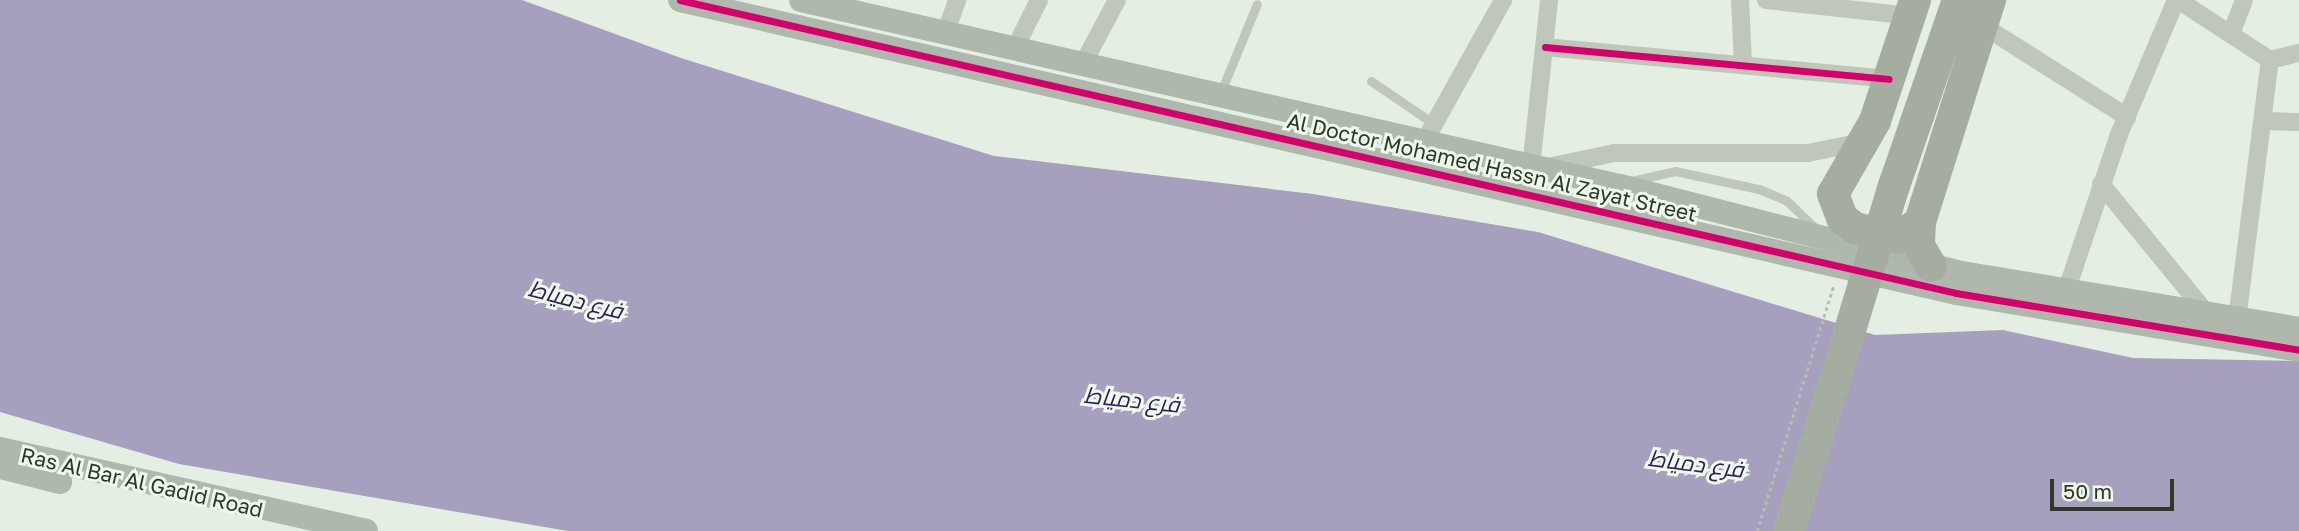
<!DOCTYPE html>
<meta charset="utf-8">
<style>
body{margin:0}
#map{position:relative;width:2299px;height:531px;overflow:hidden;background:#e5eee2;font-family:"Golos Text",Cairo,sans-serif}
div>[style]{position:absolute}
.water>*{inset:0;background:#a6a0be}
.path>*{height:2.5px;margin-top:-1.25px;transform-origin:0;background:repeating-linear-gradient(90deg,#b5bdb1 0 3.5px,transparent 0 7px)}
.lane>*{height:9px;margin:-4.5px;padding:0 4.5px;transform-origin:4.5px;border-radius:4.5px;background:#bfc7bb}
.street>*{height:18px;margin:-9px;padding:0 9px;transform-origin:9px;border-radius:9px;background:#bfc7bb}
.secondary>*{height:24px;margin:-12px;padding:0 12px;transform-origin:12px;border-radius:12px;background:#afb8ac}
.highway>*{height:32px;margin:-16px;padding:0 16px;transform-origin:16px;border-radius:16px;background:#a5ada1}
.cycleway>*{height:7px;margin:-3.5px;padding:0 3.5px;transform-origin:3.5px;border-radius:3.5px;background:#d6006c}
span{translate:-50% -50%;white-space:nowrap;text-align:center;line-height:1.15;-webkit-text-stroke:6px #eef9eb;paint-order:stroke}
.street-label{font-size:21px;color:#30382a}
.water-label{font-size:23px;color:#302058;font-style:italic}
.scale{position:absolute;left:2050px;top:479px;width:124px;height:32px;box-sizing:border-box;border:4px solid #30382a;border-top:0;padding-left:9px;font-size:21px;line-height:24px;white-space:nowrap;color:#30382a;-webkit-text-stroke:5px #eef9eb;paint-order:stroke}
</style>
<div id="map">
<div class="water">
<i style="clip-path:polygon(0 0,522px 0,681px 58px,994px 156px,1313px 194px,1538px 232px,1875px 335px,2003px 330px,2133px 358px,2299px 361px,2299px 531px,568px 531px,179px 464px,0 412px)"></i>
</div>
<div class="path">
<i style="left:1757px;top:531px;width:256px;rotate:-72.7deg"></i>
</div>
<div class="lane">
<i style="left:1371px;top:81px;width:76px;rotate:34.3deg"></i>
<i style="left:1220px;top:94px;width:97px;rotate:-67.7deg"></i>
<i style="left:1627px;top:182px;width:49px;rotate:-12.9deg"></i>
<i style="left:1675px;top:171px;width:86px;rotate:12.1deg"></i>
<i style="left:1759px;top:189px;width:30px;rotate:23deg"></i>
<i style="left:1787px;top:201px;width:40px;rotate:44deg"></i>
</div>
<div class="street">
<i style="left:1740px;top:0;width:63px;rotate:87.3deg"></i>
<i style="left:1766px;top:0;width:145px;rotate:6.3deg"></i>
<i style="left:2178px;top:0;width:110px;rotate:33.1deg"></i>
<i style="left:2270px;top:60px;width:30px;rotate:-14deg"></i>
<i style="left:1982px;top:25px;width:172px;rotate:32.4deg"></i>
<i style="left:946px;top:31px;width:33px;rotate:-70deg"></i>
<i style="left:2231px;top:34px;width:36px;rotate:-69deg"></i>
<i style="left:1016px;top:46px;width:51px;rotate:-63.4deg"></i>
<i style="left:1545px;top:47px;width:345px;rotate:5.3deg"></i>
<i style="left:1084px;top:62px;width:70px;rotate:-62deg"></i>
<i style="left:2267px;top:121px;width:32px;rotate:2deg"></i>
<i style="left:1423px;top:144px;width:165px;rotate:-60.9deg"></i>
<i style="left:1531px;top:167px;width:168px;rotate:-83.8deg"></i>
<i style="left:1543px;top:168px;width:73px;rotate:-11.9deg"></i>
<i style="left:1614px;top:153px;width:194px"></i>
<i style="left:1808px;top:153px;width:55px;rotate:-11.5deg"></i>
<i style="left:2101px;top:184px;width:171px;rotate:50.7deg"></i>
<i style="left:2066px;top:292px;width:169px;rotate:-71.4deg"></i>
<i style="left:2120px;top:132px;width:143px;rotate:-67deg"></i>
<i style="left:2237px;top:320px;width:262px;rotate:-82.8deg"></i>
</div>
<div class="secondary">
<i style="left:680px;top:0;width:1309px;rotate:12.93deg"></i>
<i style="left:1956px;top:293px;width:348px;rotate:9.4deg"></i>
<i style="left:801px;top:0;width:840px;rotate:12.8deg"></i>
<i style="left:1620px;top:186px;width:353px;rotate:14.3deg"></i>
<i style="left:1962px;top:273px;width:342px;rotate:9.4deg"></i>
<i style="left:0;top:449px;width:375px;rotate:12.6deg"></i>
<i style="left:0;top:467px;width:62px;rotate:14deg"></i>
</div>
<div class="highway">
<i style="left:1915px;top:0;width:127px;rotate:108.3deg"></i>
<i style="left:1875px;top:121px;width:84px;rotate:119.9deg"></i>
<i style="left:1833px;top:194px;width:26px;rotate:69deg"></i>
<i style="left:1842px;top:218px;width:16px;rotate:38deg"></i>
<i style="left:1855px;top:228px;width:44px;rotate:13.1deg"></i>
<i style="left:1898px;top:238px;width:27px;rotate:-36deg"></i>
<i style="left:1931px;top:266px;width:23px;rotate:-121deg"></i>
<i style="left:1919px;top:246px;width:24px;rotate:-88deg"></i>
<i style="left:1920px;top:222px;width:233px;rotate:-72.5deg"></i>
<i style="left:1789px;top:531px;width:361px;rotate:-73.1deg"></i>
<i style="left:1894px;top:186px;width:197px;rotate:-71deg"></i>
</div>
<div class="cycleway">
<i style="left:680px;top:0;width:1309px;rotate:12.93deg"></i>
<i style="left:1956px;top:293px;width:348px;rotate:9.4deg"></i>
<i style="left:1545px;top:47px;width:345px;rotate:5.3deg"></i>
</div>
<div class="street-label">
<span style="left:1492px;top:167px;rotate:13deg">Al Doctor Mohamed Hassn Al Zayat Street</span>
<span style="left:142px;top:482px;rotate:13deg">Ras Al Bar Al Gadid Road</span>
</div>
<div class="water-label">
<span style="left:576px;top:299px;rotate:14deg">فرع دمياط</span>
<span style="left:1132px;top:399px;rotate:6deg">فرع دمياط</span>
<span style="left:1696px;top:463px;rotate:7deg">فرع دمياط</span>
</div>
<div class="scale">50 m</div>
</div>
